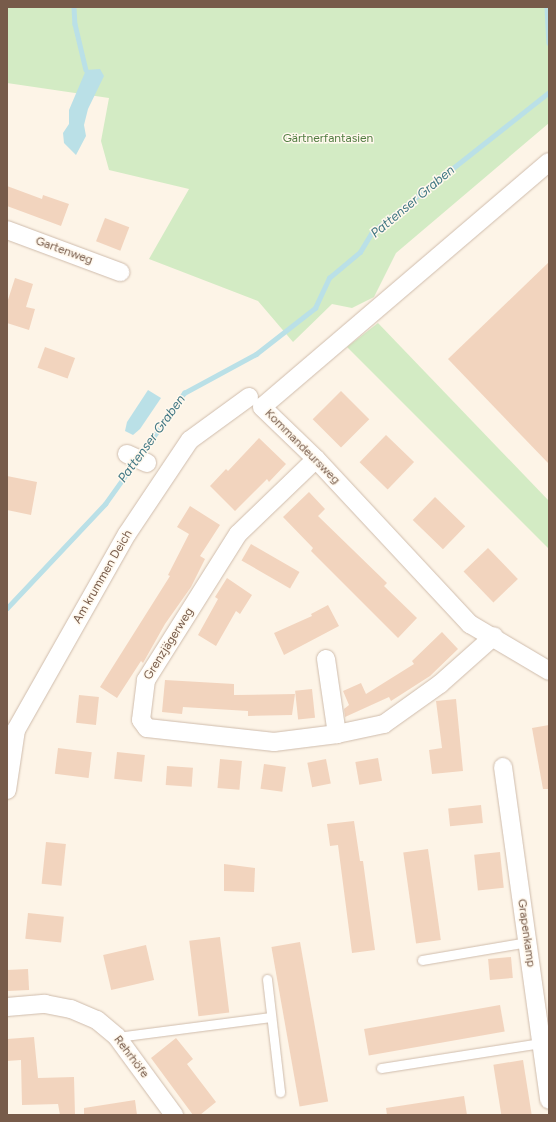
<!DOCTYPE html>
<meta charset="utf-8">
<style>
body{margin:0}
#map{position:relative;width:556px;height:1122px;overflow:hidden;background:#fdf4e7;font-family:Figtree,sans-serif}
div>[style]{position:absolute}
.green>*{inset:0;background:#d3ebc4}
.water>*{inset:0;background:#bae0e7}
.stream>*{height:4.5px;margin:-2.25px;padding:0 2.25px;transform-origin:2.25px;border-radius:2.25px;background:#bae0e7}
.building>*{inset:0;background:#f2d4be;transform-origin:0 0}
.roads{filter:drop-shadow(0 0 1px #cfbcac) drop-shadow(0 0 1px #cfbcac)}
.lane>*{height:9px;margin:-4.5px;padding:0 4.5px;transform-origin:4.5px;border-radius:4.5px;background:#fff}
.street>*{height:18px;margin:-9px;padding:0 9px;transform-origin:9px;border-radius:9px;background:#fff}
span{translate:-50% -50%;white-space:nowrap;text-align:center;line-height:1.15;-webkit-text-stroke:3px #fff8ed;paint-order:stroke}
.park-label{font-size:12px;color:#527d42}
.street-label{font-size:12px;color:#775b4a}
.water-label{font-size:13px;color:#407783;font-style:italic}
.frame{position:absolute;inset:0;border:8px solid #775b4a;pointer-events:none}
</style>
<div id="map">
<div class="green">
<i style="clip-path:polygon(7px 7px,549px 7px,549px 123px,396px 253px,374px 297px,352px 308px,332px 304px,293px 342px,258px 301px,149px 259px,189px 189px,109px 170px,101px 141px,109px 98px,7px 83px)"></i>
<i style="clip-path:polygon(378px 323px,549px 501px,549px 549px,347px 347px)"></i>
</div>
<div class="water">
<i style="clip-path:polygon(100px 69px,104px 76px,88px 109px,84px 125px,86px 136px,76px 155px,64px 143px,63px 133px,69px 124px,69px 110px,86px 70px)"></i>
<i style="clip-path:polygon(148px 390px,161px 398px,140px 429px,133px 435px,125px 431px,127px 422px)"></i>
</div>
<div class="stream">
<i style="left:74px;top:7px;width:17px;rotate:87deg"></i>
<i style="left:75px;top:24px;width:47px;rotate:76.6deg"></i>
<i style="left:547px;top:7px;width:36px;rotate:87deg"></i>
<i style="left:140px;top:456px;width:77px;rotate:-55.1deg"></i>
<i style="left:184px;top:393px;width:82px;rotate:-28.4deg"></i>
<i style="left:256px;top:354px;width:75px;rotate:-37.9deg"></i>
<i style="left:315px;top:308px;width:33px;rotate:-65deg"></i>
<i style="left:329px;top:278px;width:40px;rotate:-40deg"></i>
<i style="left:360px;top:252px;width:23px;rotate:-59deg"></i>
<i style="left:372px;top:232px;width:226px;rotate:-38.3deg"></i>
<i style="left:7px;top:608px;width:143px;rotate:-46.7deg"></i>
<i style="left:105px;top:504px;width:52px;rotate:-54.5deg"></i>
</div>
<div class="building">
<i style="clip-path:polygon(7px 186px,42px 199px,43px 195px,69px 204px,61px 226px,7px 206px)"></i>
<i style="left:105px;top:218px;width:26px;height:25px;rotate:21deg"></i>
<i style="clip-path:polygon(549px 262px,549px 464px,448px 359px)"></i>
<i style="clip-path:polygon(15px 278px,33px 284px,26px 307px,35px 309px,29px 330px,7px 323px,7px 303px)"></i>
<i style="left:45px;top:347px;width:32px;height:22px;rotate:20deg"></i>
<i style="left:341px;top:391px;width:40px;height:40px;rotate:45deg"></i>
<i style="left:386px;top:435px;width:39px;height:38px;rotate:44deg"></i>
<i style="clip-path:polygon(259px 438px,286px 464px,269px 482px,267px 479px,235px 511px,210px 486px,226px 469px,228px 471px)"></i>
<i style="clip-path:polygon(7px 476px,37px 482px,31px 515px,7px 510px)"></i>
<i style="clip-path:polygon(309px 492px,325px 509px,318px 516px,387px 583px,384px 586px,417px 618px,398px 638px,311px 551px,313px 548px,283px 517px)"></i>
<i style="left:435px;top:497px;width:42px;height:32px;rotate:44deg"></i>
<i style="clip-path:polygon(190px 506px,220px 525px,200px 556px,205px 559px,191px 587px,165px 624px,143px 663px,141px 661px,117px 698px,100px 687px,170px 576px,168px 575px,189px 534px,177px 527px)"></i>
<i style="left:251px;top:544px;width:56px;height:19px;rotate:30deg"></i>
<i style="left:488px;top:548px;width:43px;height:34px;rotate:46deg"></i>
<i style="clip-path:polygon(227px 578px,252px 595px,240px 614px,236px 611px,216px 646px,198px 635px,218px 599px,215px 597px)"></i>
<i style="clip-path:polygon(328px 605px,339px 626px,284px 655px,274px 633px,312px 616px,311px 614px)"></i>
<i style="clip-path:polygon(442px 632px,458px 649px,430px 676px,391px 701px,389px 697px,345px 717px,344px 709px,349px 705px,343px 691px,361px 683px,366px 694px,414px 664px,412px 661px)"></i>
<i style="clip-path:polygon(165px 680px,234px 684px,234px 695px,295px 694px,292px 715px,248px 716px,248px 711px,183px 707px,182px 714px,162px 712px)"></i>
<i style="left:312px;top:689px;width:29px;height:17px;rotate:84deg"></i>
<i style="left:79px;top:695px;width:20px;height:28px;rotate:6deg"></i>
<i style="clip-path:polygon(456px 699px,463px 771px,432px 774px,429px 750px,442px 748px,436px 701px)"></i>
<i style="clip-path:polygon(549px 725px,549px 789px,543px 789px,532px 728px)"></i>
<i style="left:58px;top:748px;width:34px;height:26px;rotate:7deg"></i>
<i style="left:117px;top:752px;width:28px;height:27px;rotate:6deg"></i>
<i style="left:378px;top:758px;width:23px;height:23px;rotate:80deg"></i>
<i style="left:220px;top:759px;width:22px;height:29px;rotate:5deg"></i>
<i style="left:326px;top:759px;width:25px;height:19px;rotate:79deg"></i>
<i style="left:264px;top:764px;width:22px;height:25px;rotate:8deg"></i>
<i style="left:167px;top:766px;width:26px;height:19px;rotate:4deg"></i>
<i style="left:481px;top:805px;width:18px;height:33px;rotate:84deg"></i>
<i style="clip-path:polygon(354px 821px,360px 861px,363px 861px,375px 950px,352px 953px,338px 845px,330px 846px,327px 824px)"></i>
<i style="left:46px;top:842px;width:20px;height:42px;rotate:6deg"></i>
<i style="left:428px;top:849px;width:92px;height:25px;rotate:82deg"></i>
<i style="left:500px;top:852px;width:36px;height:26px;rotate:84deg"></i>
<i style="clip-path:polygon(224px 864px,255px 868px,254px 892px,224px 891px)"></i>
<i style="left:28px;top:913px;width:36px;height:26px;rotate:6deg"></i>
<i style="left:220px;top:937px;width:76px;height:31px;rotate:83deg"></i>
<i style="left:300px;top:942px;width:162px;height:29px;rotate:80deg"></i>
<i style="left:146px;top:945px;width:36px;height:44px;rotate:77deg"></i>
<i style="left:511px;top:957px;width:21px;height:23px;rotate:85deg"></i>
<i style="left:28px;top:969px;width:21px;height:21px;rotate:87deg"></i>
<i style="left:500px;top:1005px;width:27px;height:138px;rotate:80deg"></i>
<i style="clip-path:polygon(34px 1037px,38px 1078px,74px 1077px,75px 1115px,60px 1115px,58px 1104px,22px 1105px,21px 1060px,7px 1061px,7px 1039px)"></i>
<i style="clip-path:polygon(176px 1038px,193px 1059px,187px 1064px,216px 1102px,200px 1115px,193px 1115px,151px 1058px)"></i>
<i style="left:523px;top:1060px;width:56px;height:30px;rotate:81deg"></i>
<i style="clip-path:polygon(464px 1096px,467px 1115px,387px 1115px,386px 1108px)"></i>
<i style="clip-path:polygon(135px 1100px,137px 1115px,84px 1115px,84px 1108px)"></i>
</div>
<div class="roads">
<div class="lane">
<i style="left:422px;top:960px;width:107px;rotate:-9.7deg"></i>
<i style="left:267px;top:979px;width:114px;rotate:83.4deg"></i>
<i style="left:117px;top:1037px;width:155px;rotate:-7.4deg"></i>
<i style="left:381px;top:1068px;width:162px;rotate:-8.9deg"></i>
</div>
<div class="street">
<i style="left:549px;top:162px;width:377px;rotate:139.5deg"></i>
<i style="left:262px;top:407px;width:75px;rotate:43.9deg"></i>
<i style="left:316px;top:459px;width:226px;rotate:47deg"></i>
<i style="left:470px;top:624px;width:92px;rotate:30.7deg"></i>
<i style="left:7px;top:230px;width:121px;rotate:20.4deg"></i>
<i style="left:127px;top:454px;width:22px;rotate:24deg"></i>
<i style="left:316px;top:459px;width:108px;rotate:136.1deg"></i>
<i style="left:238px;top:534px;width:173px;rotate:122.2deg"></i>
<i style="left:146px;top:680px;width:40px;rotate:97.1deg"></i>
<i style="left:141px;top:720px;width:10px;rotate:53deg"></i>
<i style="left:147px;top:728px;width:128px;rotate:6.3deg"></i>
<i style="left:274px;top:742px;width:64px;rotate:-7.2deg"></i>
<i style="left:337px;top:734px;width:48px;rotate:-12deg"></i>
<i style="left:384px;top:724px;width:69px;rotate:-35.5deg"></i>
<i style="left:440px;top:684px;width:72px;rotate:-41.6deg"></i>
<i style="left:326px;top:659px;width:76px;rotate:81.7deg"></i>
<i style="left:503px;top:767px;width:336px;rotate:82.1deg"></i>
<i style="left:7px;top:790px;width:61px;rotate:-81.5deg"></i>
<i style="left:16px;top:730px;width:225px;rotate:-60.5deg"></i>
<i style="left:127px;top:534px;width:113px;rotate:-56.2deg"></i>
<i style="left:190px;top:440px;width:73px;rotate:-36.1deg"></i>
<i style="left:7px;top:1007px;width:38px;rotate:-5deg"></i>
<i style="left:45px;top:1004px;width:26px;rotate:11deg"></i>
<i style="left:71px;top:1009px;width:28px;rotate:23deg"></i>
<i style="left:97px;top:1020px;width:26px;rotate:40deg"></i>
<i style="left:117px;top:1037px;width:97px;rotate:53.8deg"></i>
</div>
</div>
<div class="park-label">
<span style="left:328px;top:139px">Gärtnerfantasien</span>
</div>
<div class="street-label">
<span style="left:64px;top:251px;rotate:20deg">Gartenweg</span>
<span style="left:302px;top:447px;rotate:45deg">Kommandeursweg</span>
<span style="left:103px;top:577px;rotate:-60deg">Am krummen Deich</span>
<span style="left:169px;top:644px;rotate:-58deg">Grenzjägerweg</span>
<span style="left:526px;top:933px;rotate:82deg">Grapenkamp</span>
<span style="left:131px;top:1057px;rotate:53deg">Rehrhöfe</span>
</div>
<div class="water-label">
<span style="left:413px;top:202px;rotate:-40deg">Pattenser Graben</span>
<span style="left:152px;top:439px;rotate:-54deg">Pattenser Graben</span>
</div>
<div class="frame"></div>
</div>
